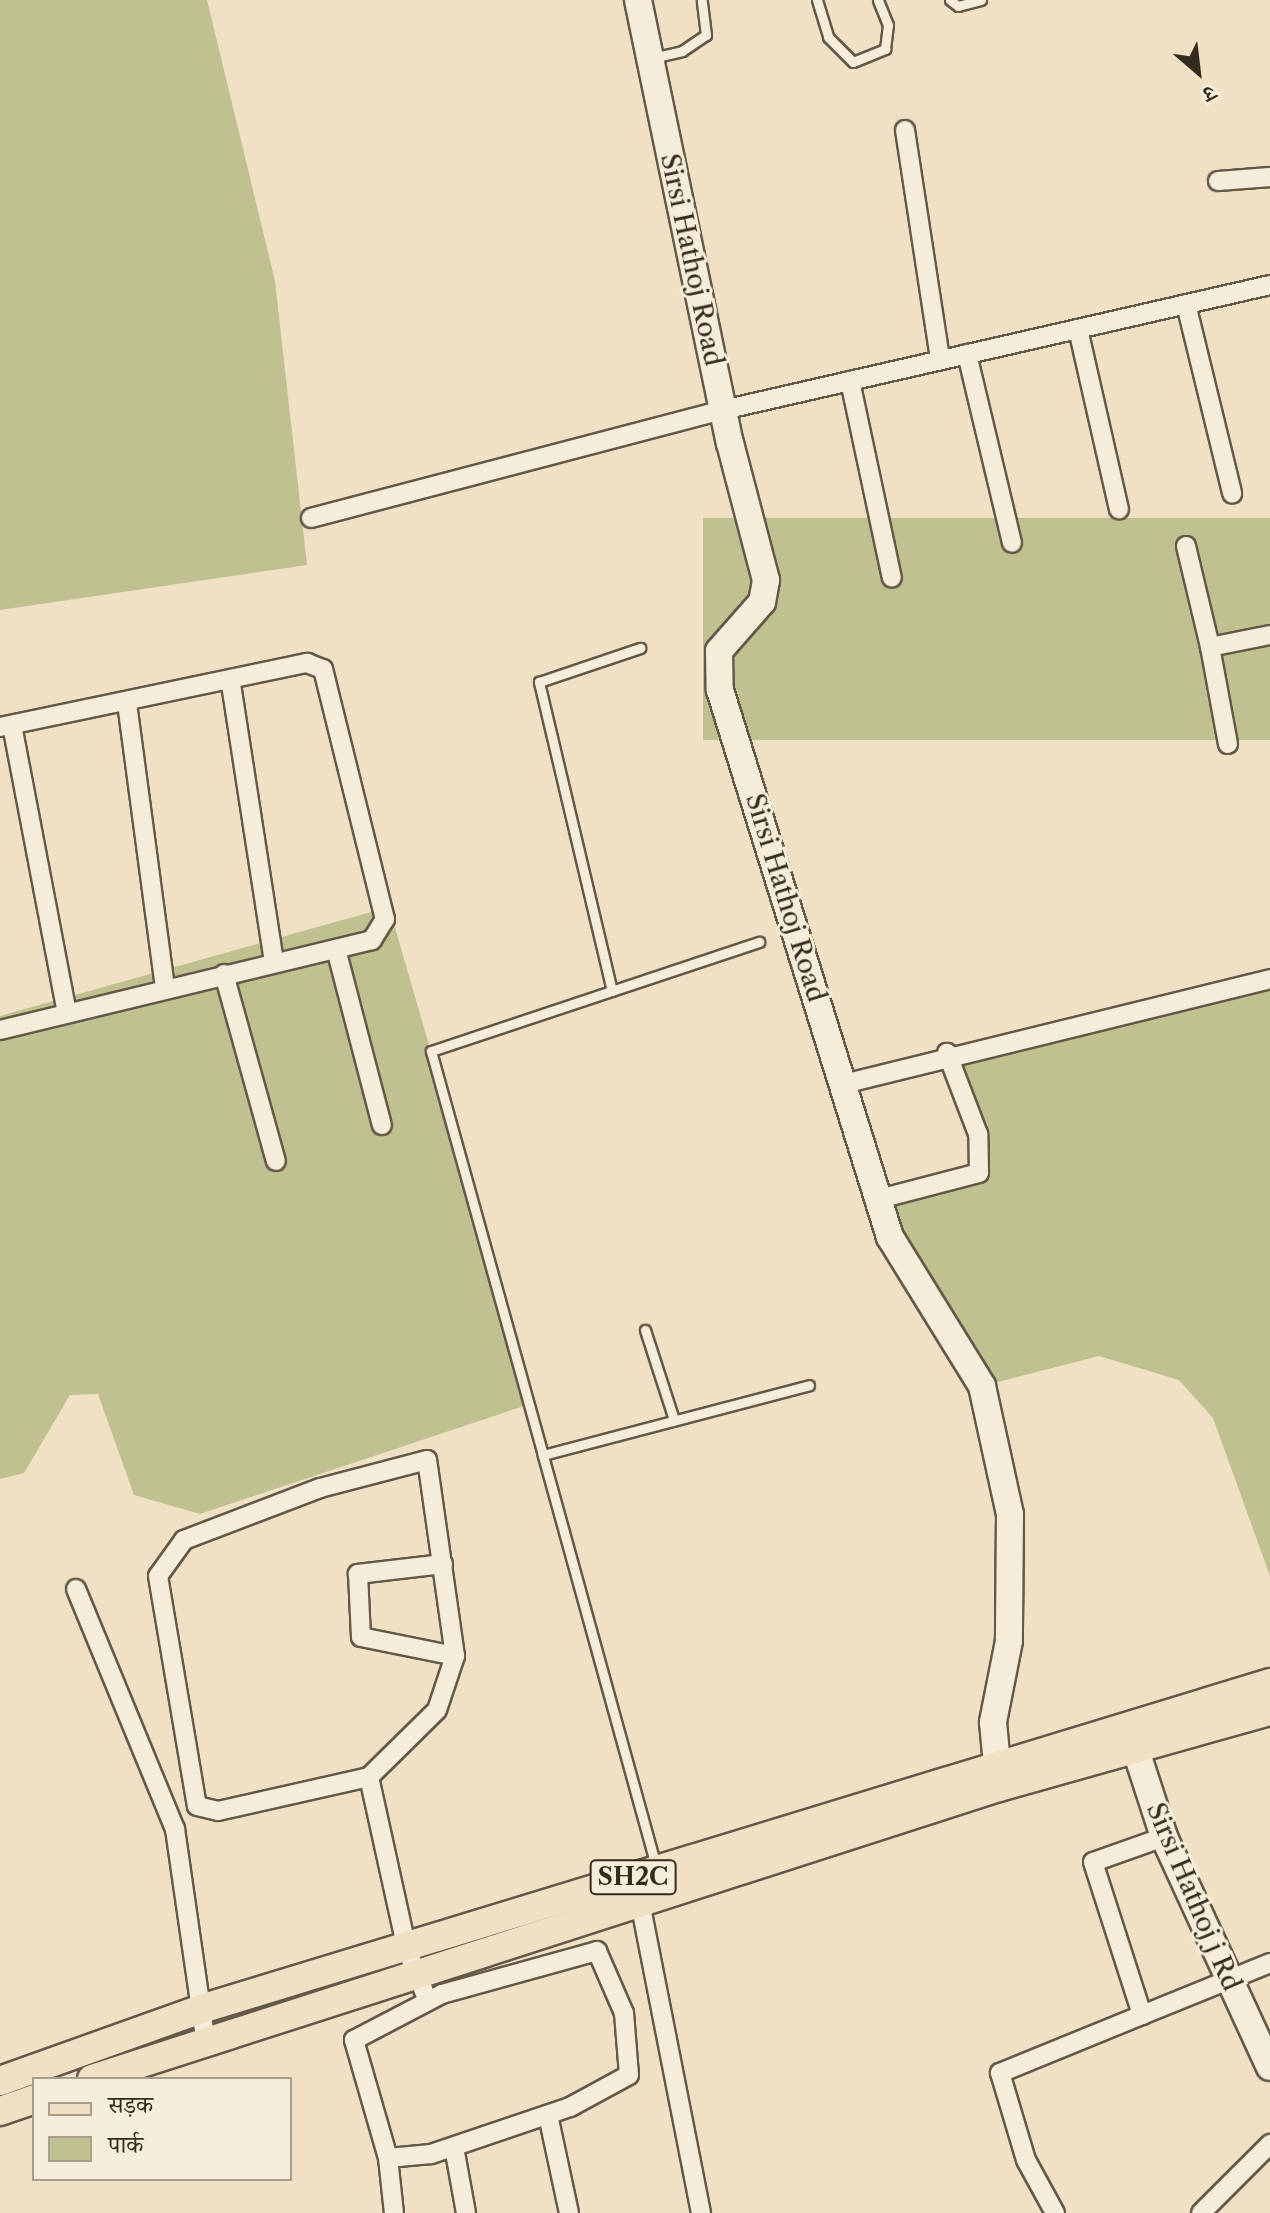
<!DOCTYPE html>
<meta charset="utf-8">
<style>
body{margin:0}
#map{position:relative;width:1270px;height:2213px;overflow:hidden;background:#f0e1c5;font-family:"Libre Caslon Text","Noto Serif Devanagari",serif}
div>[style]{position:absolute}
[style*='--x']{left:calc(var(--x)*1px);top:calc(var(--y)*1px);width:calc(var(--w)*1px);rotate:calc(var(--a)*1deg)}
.green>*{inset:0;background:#c0c190;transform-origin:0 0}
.roads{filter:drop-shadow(2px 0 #645848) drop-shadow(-2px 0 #645848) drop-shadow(0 2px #645848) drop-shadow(0 -2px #645848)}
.lane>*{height:9px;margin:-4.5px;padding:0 4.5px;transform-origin:4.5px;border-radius:4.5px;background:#f5ecd9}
.street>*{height:18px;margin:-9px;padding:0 9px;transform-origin:9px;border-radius:9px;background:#f5ecd9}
.secondary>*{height:26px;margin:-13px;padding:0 13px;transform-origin:13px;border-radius:13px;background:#f5ecd9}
.primary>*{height:28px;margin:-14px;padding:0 14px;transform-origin:14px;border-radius:14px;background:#f0e1c5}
span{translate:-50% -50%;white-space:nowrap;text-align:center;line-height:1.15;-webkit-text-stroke:6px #f5ecd9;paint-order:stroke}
.shield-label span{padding:2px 6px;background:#f5ecd9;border:2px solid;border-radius:6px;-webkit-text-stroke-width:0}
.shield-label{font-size:24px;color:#352a1e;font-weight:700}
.street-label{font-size:26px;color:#352a1e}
.legend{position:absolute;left:32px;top:2077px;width:260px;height:104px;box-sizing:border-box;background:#f5ecd9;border:2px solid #a89e8e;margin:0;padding:10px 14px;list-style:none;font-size:24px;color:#352a1e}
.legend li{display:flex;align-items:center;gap:16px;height:40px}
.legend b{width:40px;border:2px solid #a89e8e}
.north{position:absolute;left:1158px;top:32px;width:80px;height:80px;-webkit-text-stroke:6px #f5ecd9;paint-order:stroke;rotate:152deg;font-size:22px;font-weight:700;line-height:32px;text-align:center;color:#352a1e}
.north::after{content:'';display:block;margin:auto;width:28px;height:36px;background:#352a1e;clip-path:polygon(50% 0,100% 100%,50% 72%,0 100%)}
</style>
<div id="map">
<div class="green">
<div style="clip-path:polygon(0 0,207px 0,275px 281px,307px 565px,0 610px)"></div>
<div style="left:1270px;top:518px;width:222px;height:567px;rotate:90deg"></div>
<div style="clip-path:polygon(389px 907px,533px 1403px,200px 1514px,134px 1495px,98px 1394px,70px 1395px,24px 1473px,0 1479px,0 1016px)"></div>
<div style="clip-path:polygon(1270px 979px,1270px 1576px,1213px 1418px,1179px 1380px,1099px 1356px,982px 1386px,883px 1198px,979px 1173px,978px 1134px,947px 1053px)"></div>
</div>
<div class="roads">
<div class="lane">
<div style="--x:817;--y:0;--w:39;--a:73"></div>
<div style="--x:828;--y:37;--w:35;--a:45"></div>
<div style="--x:853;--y:62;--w:35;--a:-22"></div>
<div style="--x:885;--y:49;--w:24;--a:-83"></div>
<div style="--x:888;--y:25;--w:27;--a:-112"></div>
<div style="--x:950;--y:0;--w:10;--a:37"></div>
<div style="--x:958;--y:6;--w:24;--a:-15"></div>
<div style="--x:652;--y:58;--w:31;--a:-13"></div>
<div style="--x:682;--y:51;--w:29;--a:-34"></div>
<div style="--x:706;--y:35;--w:35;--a:-97"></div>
<div style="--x:612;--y:991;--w:318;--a:-103.3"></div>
<div style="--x:539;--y:682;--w:107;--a:-18.6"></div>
<div style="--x:645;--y:1330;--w:95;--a:72.1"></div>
<div style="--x:543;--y:1455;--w:419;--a:-105.5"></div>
<div style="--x:431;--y:1051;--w:346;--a:-18.4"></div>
<div style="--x:656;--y:1866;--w:426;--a:-105.4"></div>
<div style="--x:543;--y:1455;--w:275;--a:-14.7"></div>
</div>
<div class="street">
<div style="--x:905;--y:130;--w:233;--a:81.3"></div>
<div style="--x:1218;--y:181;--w:52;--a:-4.4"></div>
<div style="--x:1186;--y:304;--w:195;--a:76.3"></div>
<div style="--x:1078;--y:329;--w:185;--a:77.2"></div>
<div style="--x:967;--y:354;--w:194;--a:76.6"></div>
<div style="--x:850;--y:381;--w:201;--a:78"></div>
<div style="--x:311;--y:518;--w:426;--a:-14.7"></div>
<div style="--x:723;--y:410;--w:561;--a:-12.87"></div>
<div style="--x:1186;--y:546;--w:104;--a:76.6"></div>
<div style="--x:231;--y:684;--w:282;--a:81.2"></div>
<div style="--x:127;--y:703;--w:288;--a:82.4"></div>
<div style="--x:12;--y:725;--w:292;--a:79.2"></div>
<div style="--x:0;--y:727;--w:314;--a:-11.8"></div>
<div style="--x:307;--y:663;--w:17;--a:21"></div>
<div style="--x:323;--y:669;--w:258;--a:76.1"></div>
<div style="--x:385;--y:919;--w:25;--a:122"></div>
<div style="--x:372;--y:940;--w:383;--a:166.4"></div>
<div style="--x:1228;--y:744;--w:99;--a:-100.5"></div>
<div style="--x:1210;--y:647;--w:61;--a:-11.3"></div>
<div style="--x:336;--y:949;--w:182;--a:75.4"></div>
<div style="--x:224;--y:974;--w:194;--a:74.5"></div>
<div style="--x:843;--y:1084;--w:440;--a:-13.8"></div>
<div style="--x:883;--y:1198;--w:99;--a:-14.6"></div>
<div style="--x:979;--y:1173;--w:39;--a:-91"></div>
<div style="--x:978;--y:1134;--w:87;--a:-110.9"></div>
<div style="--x:443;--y:1564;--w:86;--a:173.3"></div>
<div style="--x:358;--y:1574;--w:63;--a:87.3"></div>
<div style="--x:361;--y:1637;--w:96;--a:11.4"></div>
<div style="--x:76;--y:1589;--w:260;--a:67.6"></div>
<div style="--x:175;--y:1829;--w:216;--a:81.8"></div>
<div style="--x:369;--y:1777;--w:95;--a:-44.6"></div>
<div style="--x:437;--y:1710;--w:57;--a:-71.6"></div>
<div style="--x:455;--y:1656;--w:198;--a:-98.1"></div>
<div style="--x:427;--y:1460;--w:111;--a:165.3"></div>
<div style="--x:320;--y:1488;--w:146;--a:159.1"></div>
<div style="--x:184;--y:1540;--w:44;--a:125.8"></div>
<div style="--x:158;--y:1576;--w:233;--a:80.4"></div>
<div style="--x:197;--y:1806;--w:22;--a:13"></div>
<div style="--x:218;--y:1811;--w:155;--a:-12.7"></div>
<div style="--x:369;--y:1777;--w:177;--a:77.6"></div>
<div style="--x:407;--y:1950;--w:55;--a:67.6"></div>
<div style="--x:1164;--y:1837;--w:75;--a:160.6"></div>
<div style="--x:1093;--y:1862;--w:161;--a:72.2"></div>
<div style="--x:1142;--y:2015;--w:138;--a:-22.1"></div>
<div style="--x:640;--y:1902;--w:317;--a:78.9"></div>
<div style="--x:597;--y:1951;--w:68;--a:66.5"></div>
<div style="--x:624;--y:2013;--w:62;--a:85.4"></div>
<div style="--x:629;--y:2075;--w:67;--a:151.5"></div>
<div style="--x:570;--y:2107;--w:147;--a:161.3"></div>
<div style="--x:431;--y:2154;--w:43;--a:174.7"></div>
<div style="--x:388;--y:2158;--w:123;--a:-106.1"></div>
<div style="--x:354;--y:2040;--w:99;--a:-27.6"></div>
<div style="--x:442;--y:1994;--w:161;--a:-15.5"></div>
<div style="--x:548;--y:2115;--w:100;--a:77.9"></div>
<div style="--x:454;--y:2147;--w:67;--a:79.7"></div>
<div style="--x:388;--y:2158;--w:55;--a:83.8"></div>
<div style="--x:1055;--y:2213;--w:60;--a:-118.7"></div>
<div style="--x:1026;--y:2160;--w:91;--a:-106.6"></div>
<div style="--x:1000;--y:2073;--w:153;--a:-22.2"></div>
<div style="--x:1201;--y:2213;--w:98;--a:-45"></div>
</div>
<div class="secondary">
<div style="--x:638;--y:0;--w:452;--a:78.3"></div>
<div style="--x:730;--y:443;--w:142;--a:75.3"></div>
<div style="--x:766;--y:580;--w:22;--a:100"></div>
<div style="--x:762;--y:602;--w:65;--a:131.3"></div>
<div style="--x:719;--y:651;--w:39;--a:89"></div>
<div style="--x:720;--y:690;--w:573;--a:72.74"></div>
<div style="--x:890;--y:1237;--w:175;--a:58.3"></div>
<div style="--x:982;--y:1386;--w:131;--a:77.7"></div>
<div style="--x:1010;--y:1514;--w:127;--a:90.5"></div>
<div style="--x:1009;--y:1641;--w:83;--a:101.2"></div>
<div style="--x:993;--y:1722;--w:65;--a:84.7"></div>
<div style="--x:1129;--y:1729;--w:114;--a:72"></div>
<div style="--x:1164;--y:1837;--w:253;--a:65.3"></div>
</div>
<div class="primary">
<div style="--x:92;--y:2079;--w:953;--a:-17.85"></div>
<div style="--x:999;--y:1787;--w:281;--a:-15.7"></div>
<div style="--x:0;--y:2081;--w:214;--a:-19.7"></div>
<div style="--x:201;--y:2009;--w:1118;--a:-16.96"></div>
<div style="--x:0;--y:2111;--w:36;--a:-19"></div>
</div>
</div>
<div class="shield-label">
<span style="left:633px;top:1877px">SH2C</span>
</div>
<div class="street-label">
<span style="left:691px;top:260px;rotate:78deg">Sirsi Hathoj Road</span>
<span style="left:785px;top:898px;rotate:73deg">Sirsi Hathoj Road</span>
<span style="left:1193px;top:1897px;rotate:67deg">Sirsi Hathoj j Rd</span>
</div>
<ul class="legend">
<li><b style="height:10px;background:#f0e1c5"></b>सड़क</li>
<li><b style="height:22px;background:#c0c190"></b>पार्क</li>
</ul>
<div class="north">उ</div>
</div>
